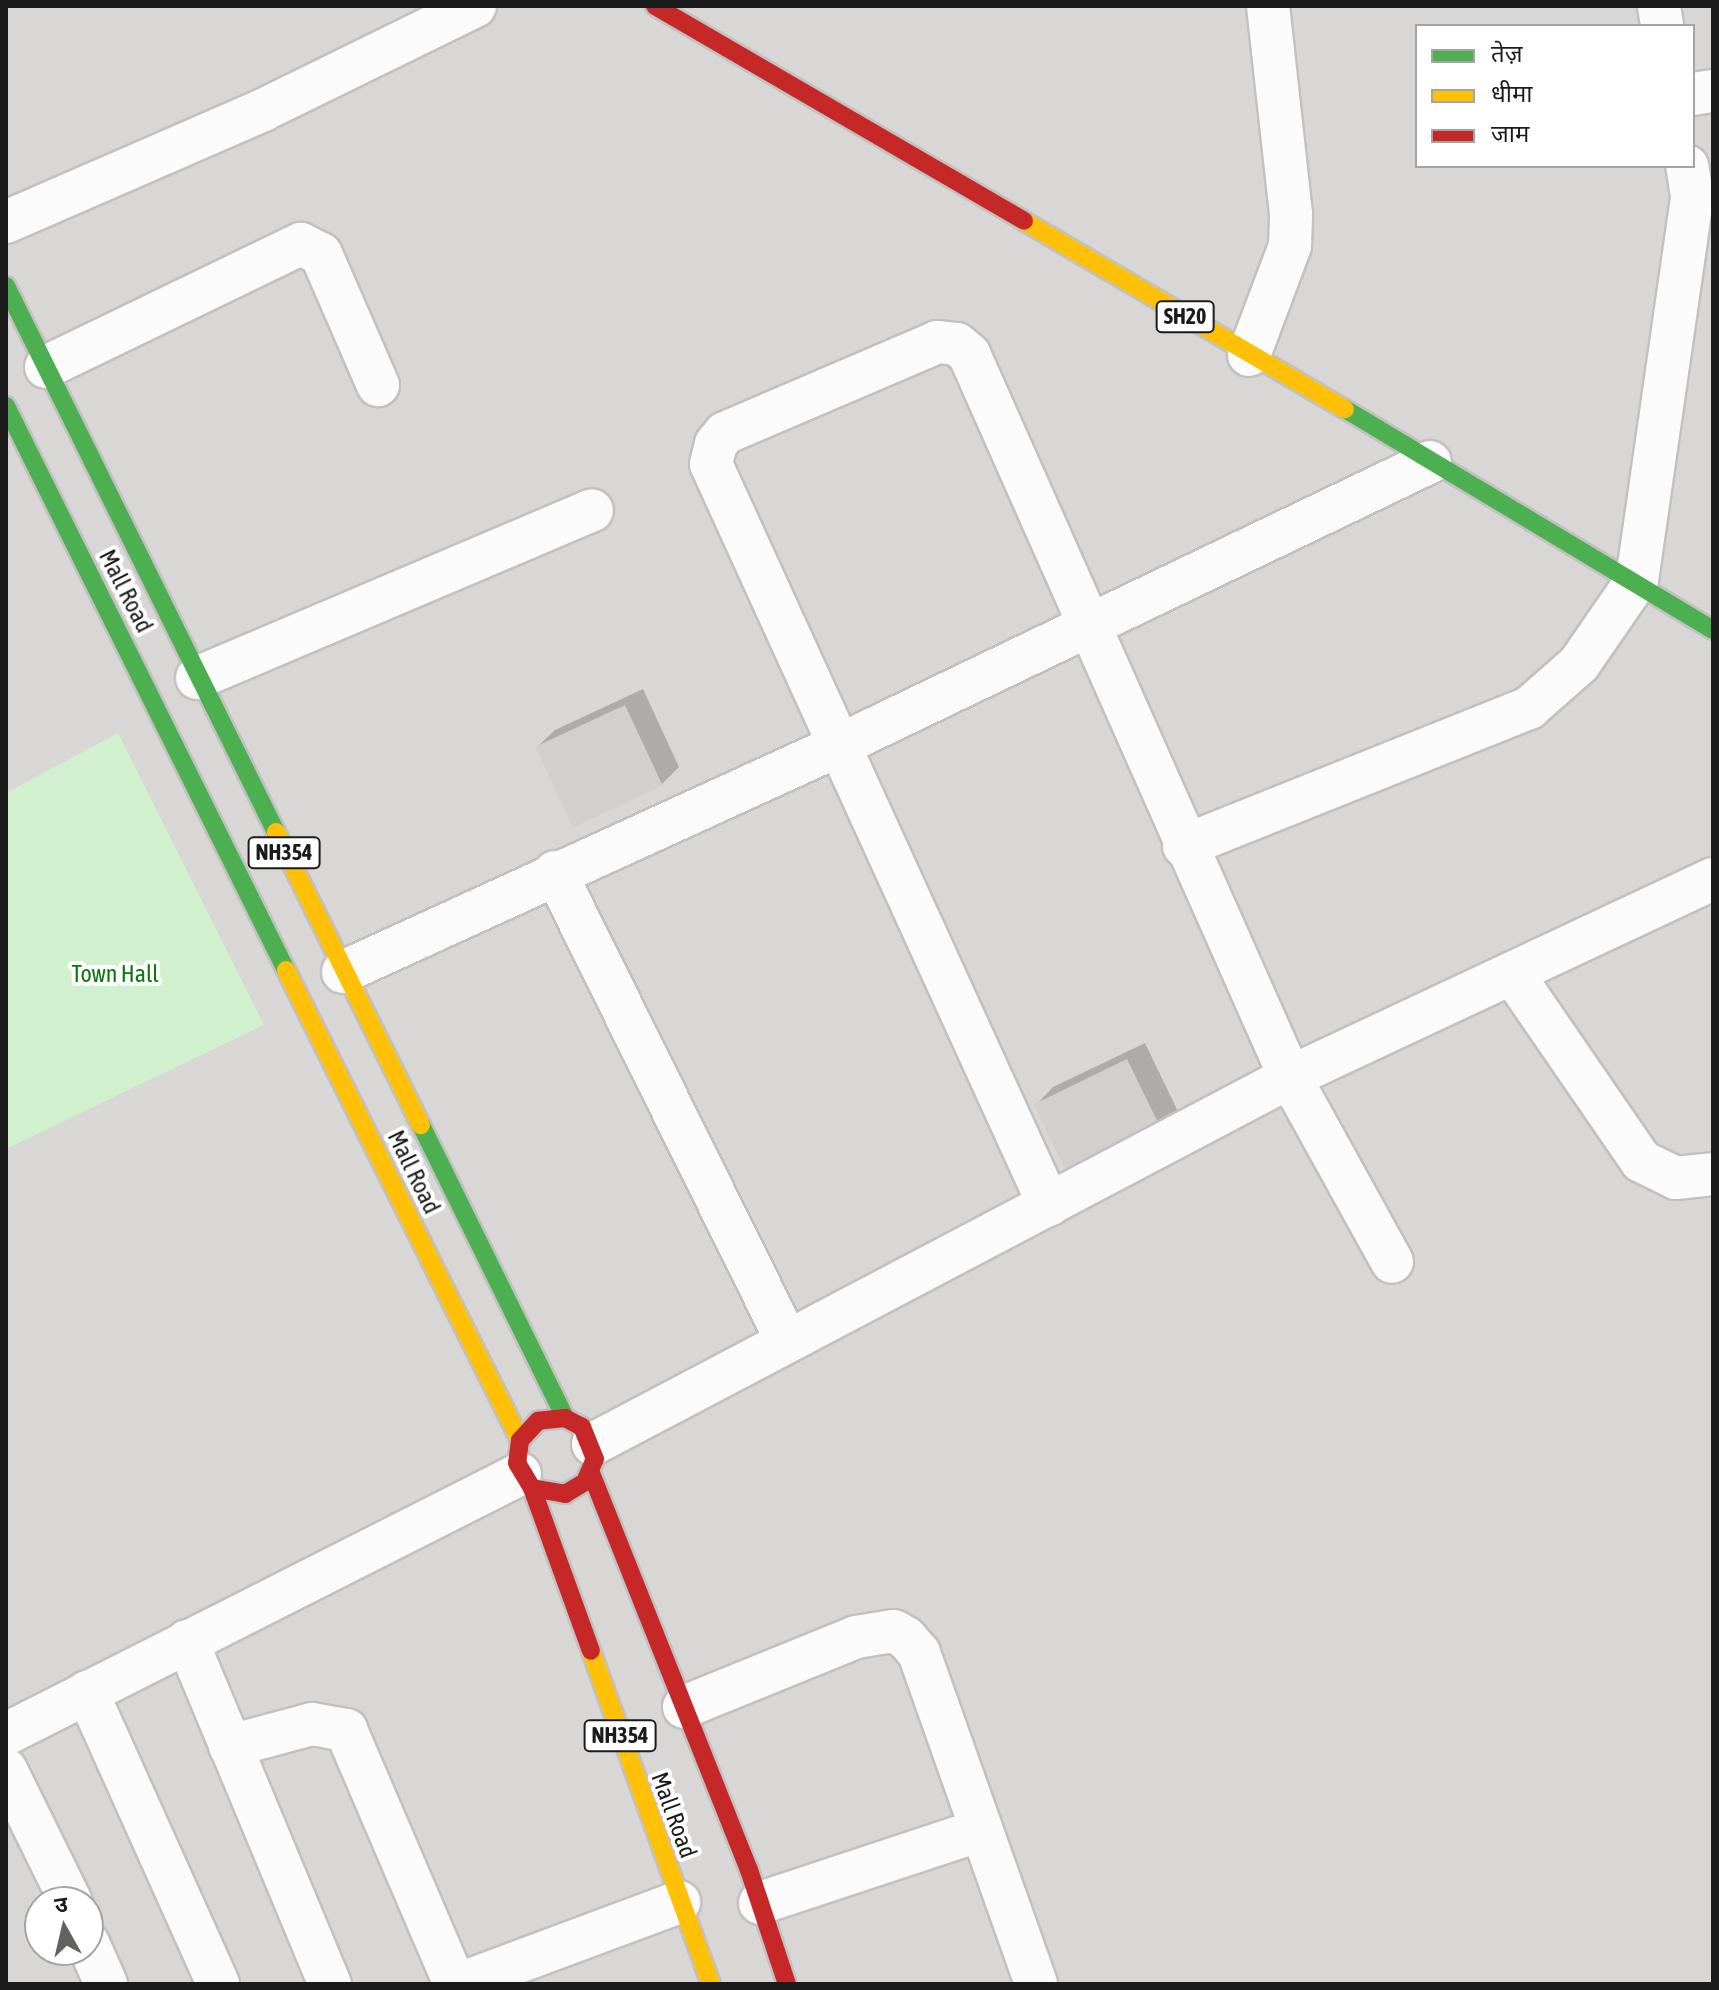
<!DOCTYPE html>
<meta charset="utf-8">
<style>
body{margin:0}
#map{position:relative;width:1719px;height:1990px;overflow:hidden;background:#eae7e3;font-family:"Asap Condensed","Noto Sans Devanagari",sans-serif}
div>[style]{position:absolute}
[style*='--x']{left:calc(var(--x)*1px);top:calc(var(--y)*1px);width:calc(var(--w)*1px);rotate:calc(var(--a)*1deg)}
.residential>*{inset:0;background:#d9d7d5}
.park>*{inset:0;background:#d1f0cd}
.shadow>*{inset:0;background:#0003}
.building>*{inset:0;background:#d2cfcc;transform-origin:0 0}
.roads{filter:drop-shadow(2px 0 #c2c1bf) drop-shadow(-2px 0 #c2c1bf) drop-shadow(0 2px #c2c1bf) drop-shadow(0 -2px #c2c1bf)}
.street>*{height:42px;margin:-21px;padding:0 21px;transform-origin:21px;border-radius:21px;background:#fcfbfb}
.fast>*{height:18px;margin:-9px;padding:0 9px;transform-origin:9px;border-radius:9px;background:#4caf50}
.slow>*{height:18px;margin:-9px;padding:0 9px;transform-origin:9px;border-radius:9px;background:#ffc107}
.jam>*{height:18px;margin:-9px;padding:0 9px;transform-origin:9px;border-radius:9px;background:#c62828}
span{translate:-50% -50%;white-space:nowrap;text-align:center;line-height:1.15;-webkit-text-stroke:8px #fff;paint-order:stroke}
.shield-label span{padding:2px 6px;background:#fff;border:2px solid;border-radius:6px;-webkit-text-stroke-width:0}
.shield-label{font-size:22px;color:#1b1b1b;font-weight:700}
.street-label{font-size:24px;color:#1b1b1b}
.park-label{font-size:24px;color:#0d760c}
.frame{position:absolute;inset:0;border:8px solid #1b1b1b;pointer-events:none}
.legend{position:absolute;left:1415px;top:24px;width:280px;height:144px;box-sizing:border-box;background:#fff;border:2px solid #a4a4a4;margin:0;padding:10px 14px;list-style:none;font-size:24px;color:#1b1b1b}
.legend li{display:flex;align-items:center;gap:16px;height:40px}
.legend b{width:40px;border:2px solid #a4a4a4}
.north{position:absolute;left:24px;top:1886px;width:80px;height:80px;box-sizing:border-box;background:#fff;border:2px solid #a4a4a4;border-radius:50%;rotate:352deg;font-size:22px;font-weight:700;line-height:32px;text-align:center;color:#1b1b1b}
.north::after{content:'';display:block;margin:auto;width:28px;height:36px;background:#636261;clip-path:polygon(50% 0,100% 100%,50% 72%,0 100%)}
</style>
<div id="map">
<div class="residential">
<div style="clip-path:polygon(evenodd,6px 6px,1713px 6px,1713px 1984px,6px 1984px,6px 6px,1417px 26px,1693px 26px,1693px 166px,1417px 166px,1417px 26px,6px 6px,40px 1902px,88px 1902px,88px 1950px,40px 1950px,40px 1902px)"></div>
</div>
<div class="park">
<div style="clip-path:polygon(118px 733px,264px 1025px,6px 1149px,6px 793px)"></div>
</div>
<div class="shadow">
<div style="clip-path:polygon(643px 689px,679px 767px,662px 784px,537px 747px,555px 730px)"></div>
<div style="clip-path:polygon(1145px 1043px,1183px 1122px,1166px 1139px,1036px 1105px,1053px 1087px)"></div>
</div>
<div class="building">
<div style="left:625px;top:705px;width:89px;height:99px;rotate:65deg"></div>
<div style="left:1127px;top:1059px;width:91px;height:104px;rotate:64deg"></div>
</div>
<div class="roads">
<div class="street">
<div style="--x:1659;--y:6;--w:20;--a:81"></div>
<div style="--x:1693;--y:94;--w:20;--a:-9"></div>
<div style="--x:6;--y:222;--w:280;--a:-23.5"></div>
<div style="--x:263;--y:110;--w:236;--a:-26.1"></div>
<div style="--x:1249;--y:355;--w:116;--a:-69.4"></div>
<div style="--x:1290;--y:246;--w:32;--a:-88"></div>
<div style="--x:1291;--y:214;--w:209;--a:-96.3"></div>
<div style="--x:46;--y:367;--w:283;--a:-25.8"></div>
<div style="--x:301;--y:244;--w:22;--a:27"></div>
<div style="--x:321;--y:254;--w:143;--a:66.5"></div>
<div style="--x:197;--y:678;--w:429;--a:-23"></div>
<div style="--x:1184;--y:846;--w:372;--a:-21.8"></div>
<div style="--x:1529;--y:708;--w:67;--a:-41.3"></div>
<div style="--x:1579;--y:664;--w:102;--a:-55.4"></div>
<div style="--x:1637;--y:580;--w:388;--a:-81.8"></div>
<div style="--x:1692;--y:196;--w:30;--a:-99"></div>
<div style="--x:555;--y:872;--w:523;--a:63.68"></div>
<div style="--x:343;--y:972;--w:549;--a:-24.56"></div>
<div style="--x:842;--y:744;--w:652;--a:-25.62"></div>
<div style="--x:1512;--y:973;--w:228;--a:55.5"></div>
<div style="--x:1641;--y:1161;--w:39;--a:26"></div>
<div style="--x:1676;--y:1178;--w:37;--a:-6"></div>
<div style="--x:1049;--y:1205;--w:814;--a:-114.52"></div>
<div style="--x:711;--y:464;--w:21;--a:-76"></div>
<div style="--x:716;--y:444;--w:14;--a:-51"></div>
<div style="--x:725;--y:433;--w:231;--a:-23.2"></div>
<div style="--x:937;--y:342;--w:20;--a:6"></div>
<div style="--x:957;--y:344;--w:16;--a:40"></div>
<div style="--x:969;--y:354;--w:791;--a:66.06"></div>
<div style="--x:1290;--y:1077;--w:211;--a:61.1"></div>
<div style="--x:593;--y:1444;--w:788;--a:-27.77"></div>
<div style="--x:1290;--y:1077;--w:467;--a:-25.1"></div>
<div style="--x:187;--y:1641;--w:372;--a:67.4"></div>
<div style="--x:87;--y:1692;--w:320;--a:65.8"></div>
<div style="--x:684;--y:1707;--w:186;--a:-22.1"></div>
<div style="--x:856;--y:1637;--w:38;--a:-9"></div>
<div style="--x:894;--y:1631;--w:14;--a:30"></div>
<div style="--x:906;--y:1638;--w:20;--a:49"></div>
<div style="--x:919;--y:1653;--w:351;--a:70.5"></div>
<div style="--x:6;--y:1734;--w:576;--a:-26.83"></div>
<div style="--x:230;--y:1746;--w:85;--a:-15"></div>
<div style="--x:312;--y:1724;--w:35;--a:10"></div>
<div style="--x:346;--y:1730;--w:276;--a:66.8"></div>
<div style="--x:6;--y:1770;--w:147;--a:63.8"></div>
<div style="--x:760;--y:1903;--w:233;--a:-18.3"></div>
<div style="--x:88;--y:1943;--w:45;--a:66.3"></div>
<div style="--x:459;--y:1984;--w:235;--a:-20.4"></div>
</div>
<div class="fast">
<div style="--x:6;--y:286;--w:609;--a:63.69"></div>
<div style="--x:6;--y:406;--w:630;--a:63.6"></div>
<div style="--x:1345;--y:409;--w:429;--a:31"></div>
<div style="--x:421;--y:1125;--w:326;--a:63.8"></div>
</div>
<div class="slow">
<div style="--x:1024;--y:221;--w:372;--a:30.4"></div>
<div style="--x:276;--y:832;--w:327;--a:63.7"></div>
<div style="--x:286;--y:970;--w:525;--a:63.53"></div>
<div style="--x:591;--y:1651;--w:354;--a:70.2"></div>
</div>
<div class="jam">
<div style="--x:655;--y:6;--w:427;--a:30.2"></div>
<div style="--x:591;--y:1473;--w:427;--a:68.3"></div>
<div style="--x:749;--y:1870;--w:120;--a:71.6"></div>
<div style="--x:532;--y:1488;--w:34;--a:10"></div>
<div style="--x:565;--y:1494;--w:23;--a:-31"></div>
<div style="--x:585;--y:1482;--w:25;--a:-67"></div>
<div style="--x:595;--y:1459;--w:35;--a:-112"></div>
<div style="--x:582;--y:1427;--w:19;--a:-152"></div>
<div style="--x:565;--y:1418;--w:27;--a:174"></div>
<div style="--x:538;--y:1421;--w:26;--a:133"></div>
<div style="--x:520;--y:1440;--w:23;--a:97"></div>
<div style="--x:517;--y:1463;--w:29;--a:59"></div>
<div style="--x:532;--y:1488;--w:173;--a:70.1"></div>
</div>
</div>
<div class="shield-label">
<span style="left:1185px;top:317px">SH20</span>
<span style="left:284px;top:853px">NH354</span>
<span style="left:620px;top:1736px">NH354</span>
</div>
<div class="street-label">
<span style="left:126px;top:591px;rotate:63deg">Mall Road</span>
<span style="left:414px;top:1172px;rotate:64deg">Mall Road</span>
<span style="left:674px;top:1815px;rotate:70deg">Mall Road</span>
</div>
<div class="park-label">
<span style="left:115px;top:974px">Town Hall</span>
</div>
<div class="frame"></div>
<ul class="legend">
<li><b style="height:10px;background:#4caf50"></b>तेज़</li>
<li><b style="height:10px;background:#ffc107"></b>धीमा</li>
<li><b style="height:10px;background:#c62828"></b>जाम</li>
</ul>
<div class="north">उ</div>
</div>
